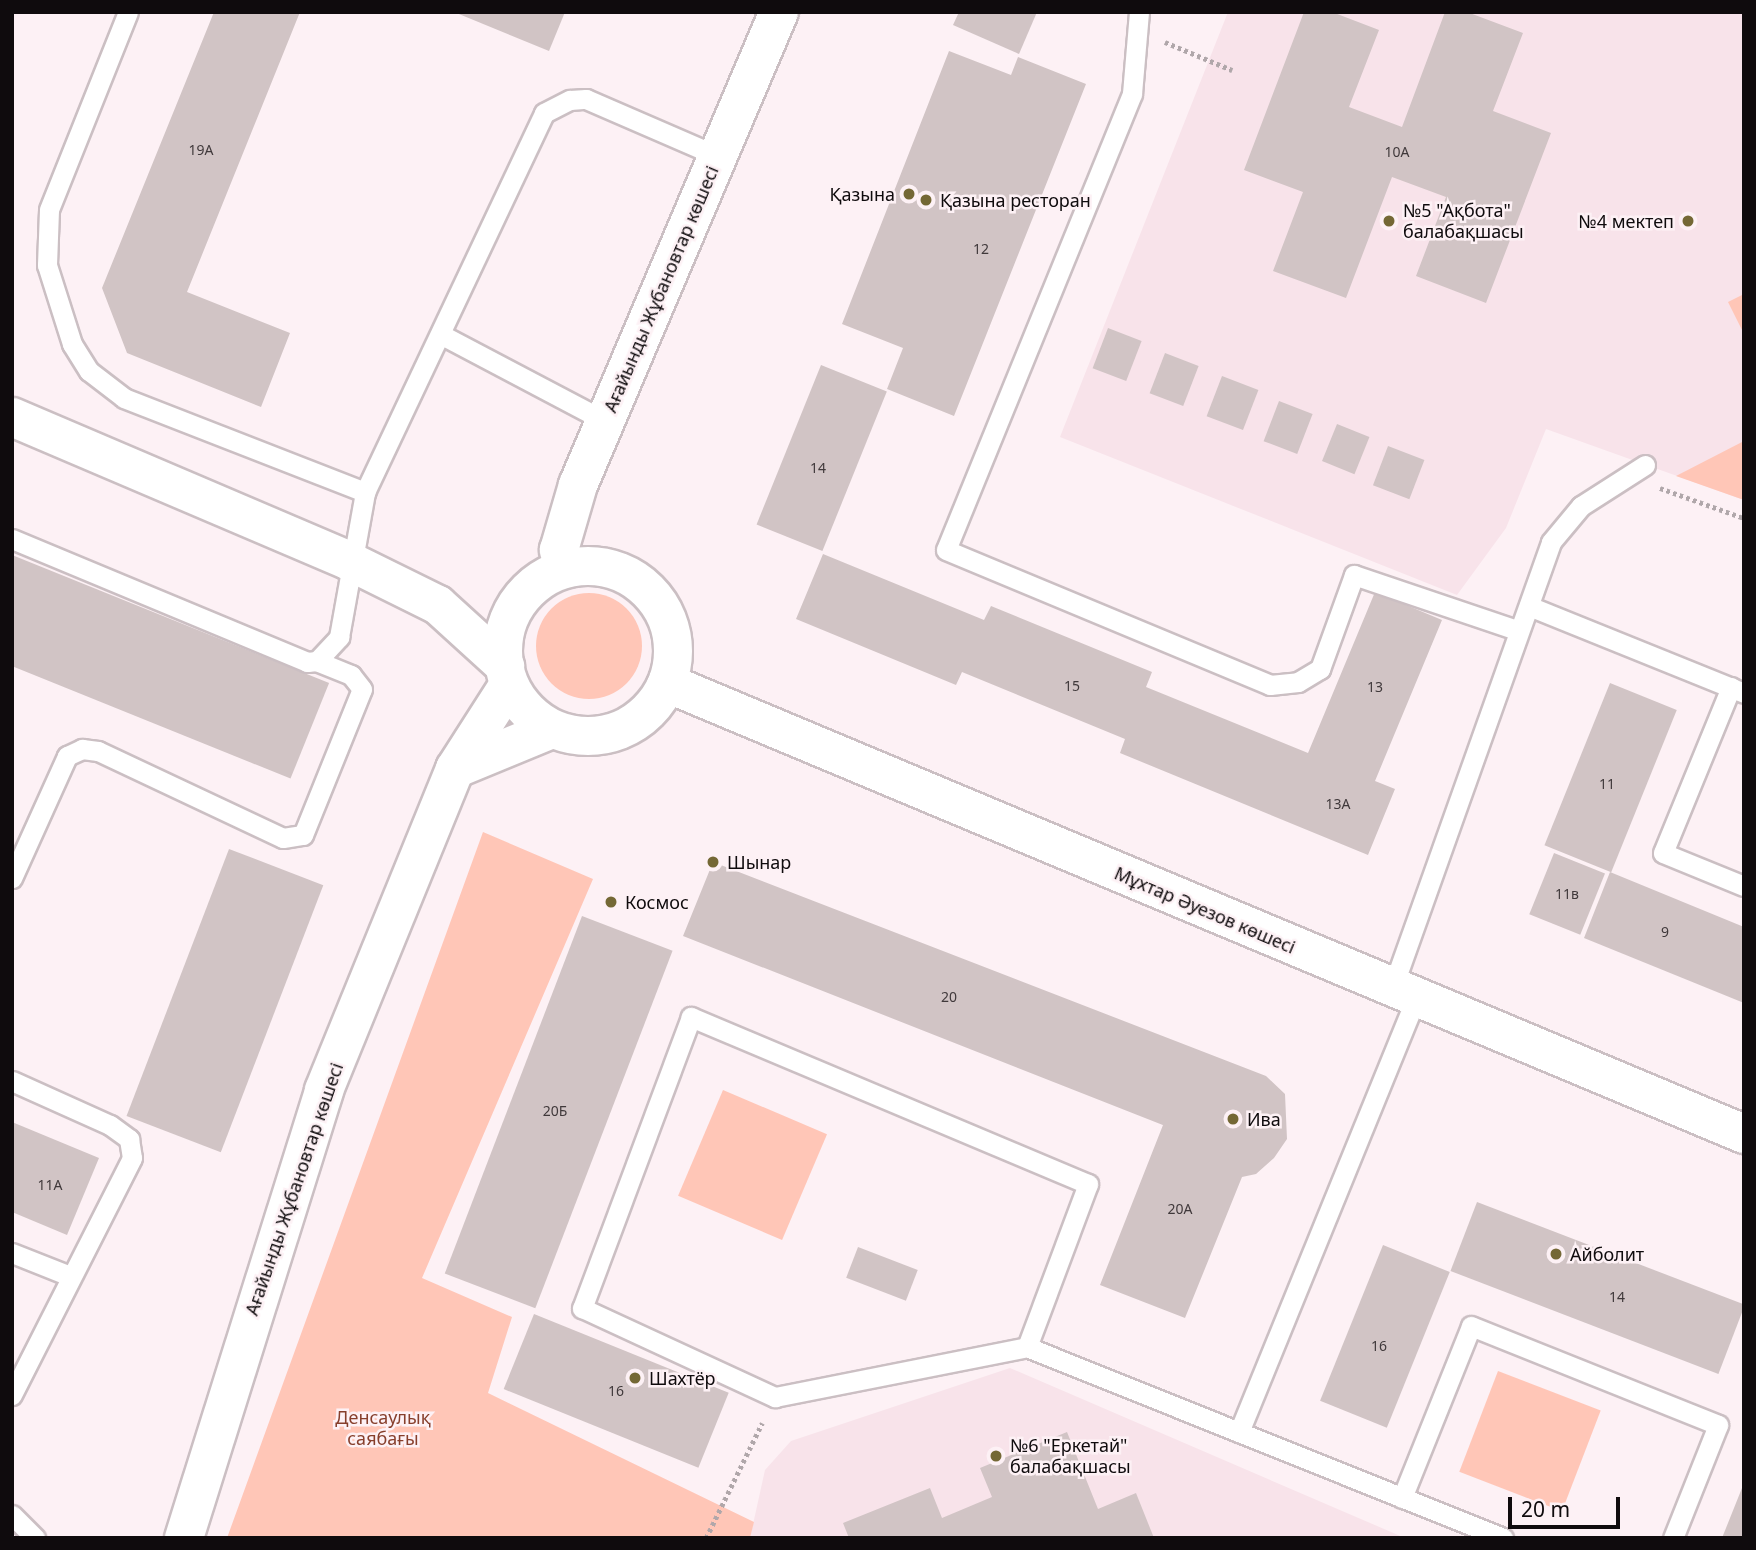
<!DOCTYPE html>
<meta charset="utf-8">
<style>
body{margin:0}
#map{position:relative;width:1756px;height:1550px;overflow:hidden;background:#fdf1f5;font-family:"Noto Sans",sans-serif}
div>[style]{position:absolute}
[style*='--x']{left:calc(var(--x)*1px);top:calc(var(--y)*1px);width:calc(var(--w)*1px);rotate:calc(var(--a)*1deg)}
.built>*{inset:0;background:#f8e3ea}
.green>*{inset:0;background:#ffc6b7;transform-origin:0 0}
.round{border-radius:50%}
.building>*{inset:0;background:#d1c4c5;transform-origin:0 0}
.path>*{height:4.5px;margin-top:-2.25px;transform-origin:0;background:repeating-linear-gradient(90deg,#b0a7aa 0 3.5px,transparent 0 7px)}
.roads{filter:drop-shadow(2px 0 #cbbfc3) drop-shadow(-2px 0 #cbbfc3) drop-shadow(0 2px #cbbfc3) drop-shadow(0 -2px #cbbfc3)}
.lane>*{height:19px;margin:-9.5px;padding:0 9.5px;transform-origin:9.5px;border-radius:9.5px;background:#fff}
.street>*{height:38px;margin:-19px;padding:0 19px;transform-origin:19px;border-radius:19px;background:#fff}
.secondary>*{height:38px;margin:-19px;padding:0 19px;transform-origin:19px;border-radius:19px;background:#fff}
.secondary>.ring{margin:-19px;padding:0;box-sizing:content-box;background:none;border:38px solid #fff;border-radius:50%}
.dots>*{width:19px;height:19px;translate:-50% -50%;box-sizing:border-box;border:4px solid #fdf1f5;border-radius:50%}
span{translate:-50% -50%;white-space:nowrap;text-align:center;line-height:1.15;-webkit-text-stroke:5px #fdf1f5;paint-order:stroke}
.number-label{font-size:14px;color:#40393b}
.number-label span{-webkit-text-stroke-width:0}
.poi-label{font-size:18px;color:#0f0b0d}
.right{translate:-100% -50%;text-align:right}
.left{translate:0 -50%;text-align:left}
.street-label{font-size:18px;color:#0f0b0d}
.park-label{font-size:18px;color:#873f2c}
.frame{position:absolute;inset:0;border:14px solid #0f0b0d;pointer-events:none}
.scale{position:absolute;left:1508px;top:1497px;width:112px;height:32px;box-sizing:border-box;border:4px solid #0f0b0d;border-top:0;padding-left:9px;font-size:21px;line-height:24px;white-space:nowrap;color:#0f0b0d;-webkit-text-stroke:5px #fdf1f5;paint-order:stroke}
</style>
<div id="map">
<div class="built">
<div style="clip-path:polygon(1228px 12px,1744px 12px,1744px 500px,1546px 429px,1506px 528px,1457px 595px,1060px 437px)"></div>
<div style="clip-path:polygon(1010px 1368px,1405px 1538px,750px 1538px,765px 1470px,791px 1441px)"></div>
</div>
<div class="green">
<div style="clip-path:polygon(1744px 294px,1744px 334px,1728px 302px)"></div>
<div style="clip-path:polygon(1744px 441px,1744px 500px,1676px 476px)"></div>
<div class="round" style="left:536px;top:593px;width:106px;height:106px"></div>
<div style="clip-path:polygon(483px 832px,593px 879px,422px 1278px,512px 1317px,488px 1393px,754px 1522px,750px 1538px,227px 1538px)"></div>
<div style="left:723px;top:1090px;width:113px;height:115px;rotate:23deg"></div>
<div style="left:1498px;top:1371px;width:110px;height:108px;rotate:21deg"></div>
</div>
<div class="building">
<div style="clip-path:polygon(214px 12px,300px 12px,187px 292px,290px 333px,261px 407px,127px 353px,102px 288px)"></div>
<div style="clip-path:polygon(454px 12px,565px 12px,549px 51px)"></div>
<div style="clip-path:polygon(959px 12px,1037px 12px,1019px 54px,953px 25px)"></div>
<div style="clip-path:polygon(1304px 12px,1332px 12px,1379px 30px,1349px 107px,1402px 127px,1445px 12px,1467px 12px,1523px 33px,1493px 111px,1551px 133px,1486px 303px,1416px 276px,1446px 197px,1392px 177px,1346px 298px,1273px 271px,1303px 192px,1244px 170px)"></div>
<div style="clip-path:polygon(949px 51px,1011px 75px,1018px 57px,1086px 84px,954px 416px,887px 389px,903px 348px,842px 324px)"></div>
<div style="left:1108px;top:328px;width:36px;height:43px;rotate:21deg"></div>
<div style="left:1165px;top:353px;width:36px;height:43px;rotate:21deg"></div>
<div style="left:821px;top:365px;width:71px;height:172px;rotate:22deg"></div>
<div style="left:1222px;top:376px;width:39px;height:43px;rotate:21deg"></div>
<div style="left:1279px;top:401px;width:36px;height:43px;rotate:21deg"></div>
<div style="left:1337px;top:424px;width:35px;height:40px;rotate:22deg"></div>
<div style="left:1388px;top:446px;width:39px;height:42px;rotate:21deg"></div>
<div style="clip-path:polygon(823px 554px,984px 620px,991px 606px,1152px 672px,1146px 687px,1308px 753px,1375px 592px,1442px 620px,1375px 781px,1395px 789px,1368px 855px,1120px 753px,1125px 739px,962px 672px,956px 685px,796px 619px)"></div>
<div style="left:12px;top:555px;width:342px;height:103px;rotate:22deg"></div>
<div style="left:1610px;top:683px;width:72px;height:175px;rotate:22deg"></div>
<div style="left:229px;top:849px;width:101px;height:286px;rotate:21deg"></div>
<div style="left:1554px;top:853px;width:55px;height:66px;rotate:22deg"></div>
<div style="clip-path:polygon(713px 862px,1266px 1076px,1285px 1094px,1287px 1139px,1274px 1158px,1256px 1174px,1242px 1177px,1185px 1318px,1100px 1285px,1163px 1125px,1234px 1153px,683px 936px)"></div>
<div style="clip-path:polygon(1610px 872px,1744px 927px,1744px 1003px,1584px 938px)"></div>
<div style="left:582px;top:916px;width:97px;height:383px;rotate:21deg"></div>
<div style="clip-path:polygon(12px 1122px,99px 1158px,67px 1235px,12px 1212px)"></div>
<div style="left:1477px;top:1202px;width:287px;height:74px;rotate:21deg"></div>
<div style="left:1383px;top:1245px;width:72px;height:168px;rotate:22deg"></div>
<div style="left:858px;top:1247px;width:64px;height:33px;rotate:21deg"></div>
<div style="left:534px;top:1314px;width:210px;height:81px;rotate:22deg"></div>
<div style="clip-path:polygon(1067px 1432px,1098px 1509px,1136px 1493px,1154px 1538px,849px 1538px,843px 1523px,930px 1488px,942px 1518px,992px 1497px,980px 1468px)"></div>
<div style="clip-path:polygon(1744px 1483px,1744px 1538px,1722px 1538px)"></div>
</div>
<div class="path">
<div style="--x:1165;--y:42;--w:73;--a:22.7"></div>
<div style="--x:1660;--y:488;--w:89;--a:19.7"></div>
<div style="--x:662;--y:1538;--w:3;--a:0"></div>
<div style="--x:706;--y:1538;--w:128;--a:-64"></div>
</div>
<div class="roads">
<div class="lane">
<div style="--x:128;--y:12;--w:213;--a:111.8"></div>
<div style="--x:49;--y:210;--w:55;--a:92.1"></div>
<div style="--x:47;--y:265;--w:83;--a:72.4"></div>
<div style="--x:72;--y:344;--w:32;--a:58"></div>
<div style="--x:89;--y:371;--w:44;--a:37.6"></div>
<div style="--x:124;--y:398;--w:259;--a:21.3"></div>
<div style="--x:1139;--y:12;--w:82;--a:94.9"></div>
<div style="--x:1132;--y:94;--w:492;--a:112.2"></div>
<div style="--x:946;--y:550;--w:351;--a:22.6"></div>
<div style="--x:1270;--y:685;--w:28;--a:-6"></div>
<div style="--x:1298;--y:682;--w:26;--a:-31"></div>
<div style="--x:1320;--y:669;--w:100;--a:-70.1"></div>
<div style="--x:1354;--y:575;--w:174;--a:18.7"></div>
<div style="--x:442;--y:335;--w:184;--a:27.8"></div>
<div style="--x:12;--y:539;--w:320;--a:22.6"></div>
<div style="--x:307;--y:662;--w:10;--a:-6"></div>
<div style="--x:317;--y:661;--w:33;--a:-47"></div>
<div style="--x:339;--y:637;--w:147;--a:-79.8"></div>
<div style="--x:365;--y:492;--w:419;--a:-64.7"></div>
<div style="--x:544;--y:113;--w:29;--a:-27"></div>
<div style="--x:570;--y:100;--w:16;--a:-4"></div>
<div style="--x:586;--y:99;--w:144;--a:23.4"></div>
<div style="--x:1529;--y:606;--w:232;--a:22"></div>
<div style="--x:1731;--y:687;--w:179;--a:112.3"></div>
<div style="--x:1663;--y:853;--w:87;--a:22.2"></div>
<div style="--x:12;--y:878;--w:134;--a:-65.7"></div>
<div style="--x:67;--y:756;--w:17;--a:-25"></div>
<div style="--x:82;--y:749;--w:16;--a:7"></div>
<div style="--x:98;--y:751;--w:204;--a:25.2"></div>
<div style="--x:283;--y:838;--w:20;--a:-9"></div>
<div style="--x:303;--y:835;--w:157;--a:-68"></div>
<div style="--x:362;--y:689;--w:18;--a:-128"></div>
<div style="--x:351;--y:675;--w:37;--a:-158"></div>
<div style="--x:1392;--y:989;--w:474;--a:-70.4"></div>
<div style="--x:1551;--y:542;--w:47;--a:-50.2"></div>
<div style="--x:1581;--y:506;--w:76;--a:-32.6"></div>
<div style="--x:12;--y:1081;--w:107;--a:24.2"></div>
<div style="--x:110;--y:1125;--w:24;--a:36"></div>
<div style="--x:129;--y:1139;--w:19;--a:81"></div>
<div style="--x:132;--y:1158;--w:266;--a:116.9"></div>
<div style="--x:12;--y:1253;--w:62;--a:21.6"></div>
<div style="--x:1027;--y:1347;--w:174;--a:-69.5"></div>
<div style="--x:1088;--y:1184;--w:431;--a:-157.2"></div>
<div style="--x:691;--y:1017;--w:311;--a:110.5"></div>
<div style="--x:582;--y:1308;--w:213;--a:24.8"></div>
<div style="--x:775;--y:1397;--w:257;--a:-11.2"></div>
<div style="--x:1027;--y:1347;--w:513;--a:21.86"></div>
<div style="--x:1239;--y:1432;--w:468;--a:-67.8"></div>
<div style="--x:1402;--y:1498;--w:185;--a:-68.1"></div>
<div style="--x:1471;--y:1326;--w:266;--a:21.8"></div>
<div style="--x:1718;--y:1425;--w:122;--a:111.7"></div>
<div style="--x:12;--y:1515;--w:33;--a:45"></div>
</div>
<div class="street">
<div style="--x:184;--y:1538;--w:469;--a:-72.6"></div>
<div style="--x:324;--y:1090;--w:347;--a:-67.8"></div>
</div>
<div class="secondary">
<div style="--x:12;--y:417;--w:366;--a:23.1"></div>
<div style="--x:349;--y:561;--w:99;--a:26.3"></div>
<div style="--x:438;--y:605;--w:91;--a:42.3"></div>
<div class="ring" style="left:503px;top:566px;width:132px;height:132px"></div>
<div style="--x:564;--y:569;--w:20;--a:-105"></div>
<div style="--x:559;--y:550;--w:68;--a:-73.7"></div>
<div style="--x:578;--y:485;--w:514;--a:-66.98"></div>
<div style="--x:667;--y:683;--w:1168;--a:22.72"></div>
<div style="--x:508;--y:686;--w:98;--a:122.6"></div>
<div style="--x:455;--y:769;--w:105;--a:-22.4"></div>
</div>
</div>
<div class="dots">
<div style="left:909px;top:194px;background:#746835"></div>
<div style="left:926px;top:200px;background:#746835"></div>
<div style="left:1389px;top:221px;background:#746835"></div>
<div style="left:1688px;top:221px;background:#746835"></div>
<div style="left:713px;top:862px;background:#746835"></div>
<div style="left:611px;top:902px;background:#746835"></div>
<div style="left:1233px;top:1119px;background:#746835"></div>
<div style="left:1556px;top:1254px;background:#746835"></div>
<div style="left:635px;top:1378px;background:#746835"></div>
<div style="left:996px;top:1456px;background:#746835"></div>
</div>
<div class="number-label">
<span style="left:201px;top:150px">19А</span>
<span style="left:1397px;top:152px">10А</span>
<span style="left:981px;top:249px">12</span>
<span style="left:818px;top:468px">14</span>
<span style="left:1072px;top:686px">15</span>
<span style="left:1375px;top:687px">13</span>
<span style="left:1607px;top:784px">11</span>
<span style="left:1338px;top:804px">13А</span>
<span style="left:1567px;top:894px">11в</span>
<span style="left:1665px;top:932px">9</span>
<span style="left:949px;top:997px">20</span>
<span style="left:555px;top:1111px">20Б</span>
<span style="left:50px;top:1185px">11А</span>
<span style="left:1180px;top:1209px">20А</span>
<span style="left:1617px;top:1297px">14</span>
<span style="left:1379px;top:1346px">16</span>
<span style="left:616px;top:1391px">16</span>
</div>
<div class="poi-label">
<span class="right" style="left:895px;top:194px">Қазына</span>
<span class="left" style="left:940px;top:200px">Қазына ресторан</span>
<span class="left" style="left:1403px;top:221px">№5 "Ақбота"<br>балабақшасы</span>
<span class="right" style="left:1674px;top:221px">№4 мектеп</span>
<span class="left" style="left:727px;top:862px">Шынар</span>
<span class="left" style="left:625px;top:902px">Космос</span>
<span class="left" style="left:1247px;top:1119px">Ива</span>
<span class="left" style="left:1570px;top:1254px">Айболит</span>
<span class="left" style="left:649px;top:1378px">Шахтёр</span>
<span class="left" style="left:1010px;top:1456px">№6 "Еркетай"<br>балабақшасы</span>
</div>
<div class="street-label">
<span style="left:661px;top:289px;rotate:-67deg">Ағайынды Жұбановтар көшесі</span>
<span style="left:1205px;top:910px;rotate:23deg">Мұхтар Әуезов көшесі</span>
<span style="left:294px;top:1189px;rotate:-71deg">Ағайынды Жұбановтар көшесі</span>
</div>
<div class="park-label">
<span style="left:383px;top:1428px">Денсаулық<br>саябағы</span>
</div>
<div class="frame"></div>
<div class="scale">20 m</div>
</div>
